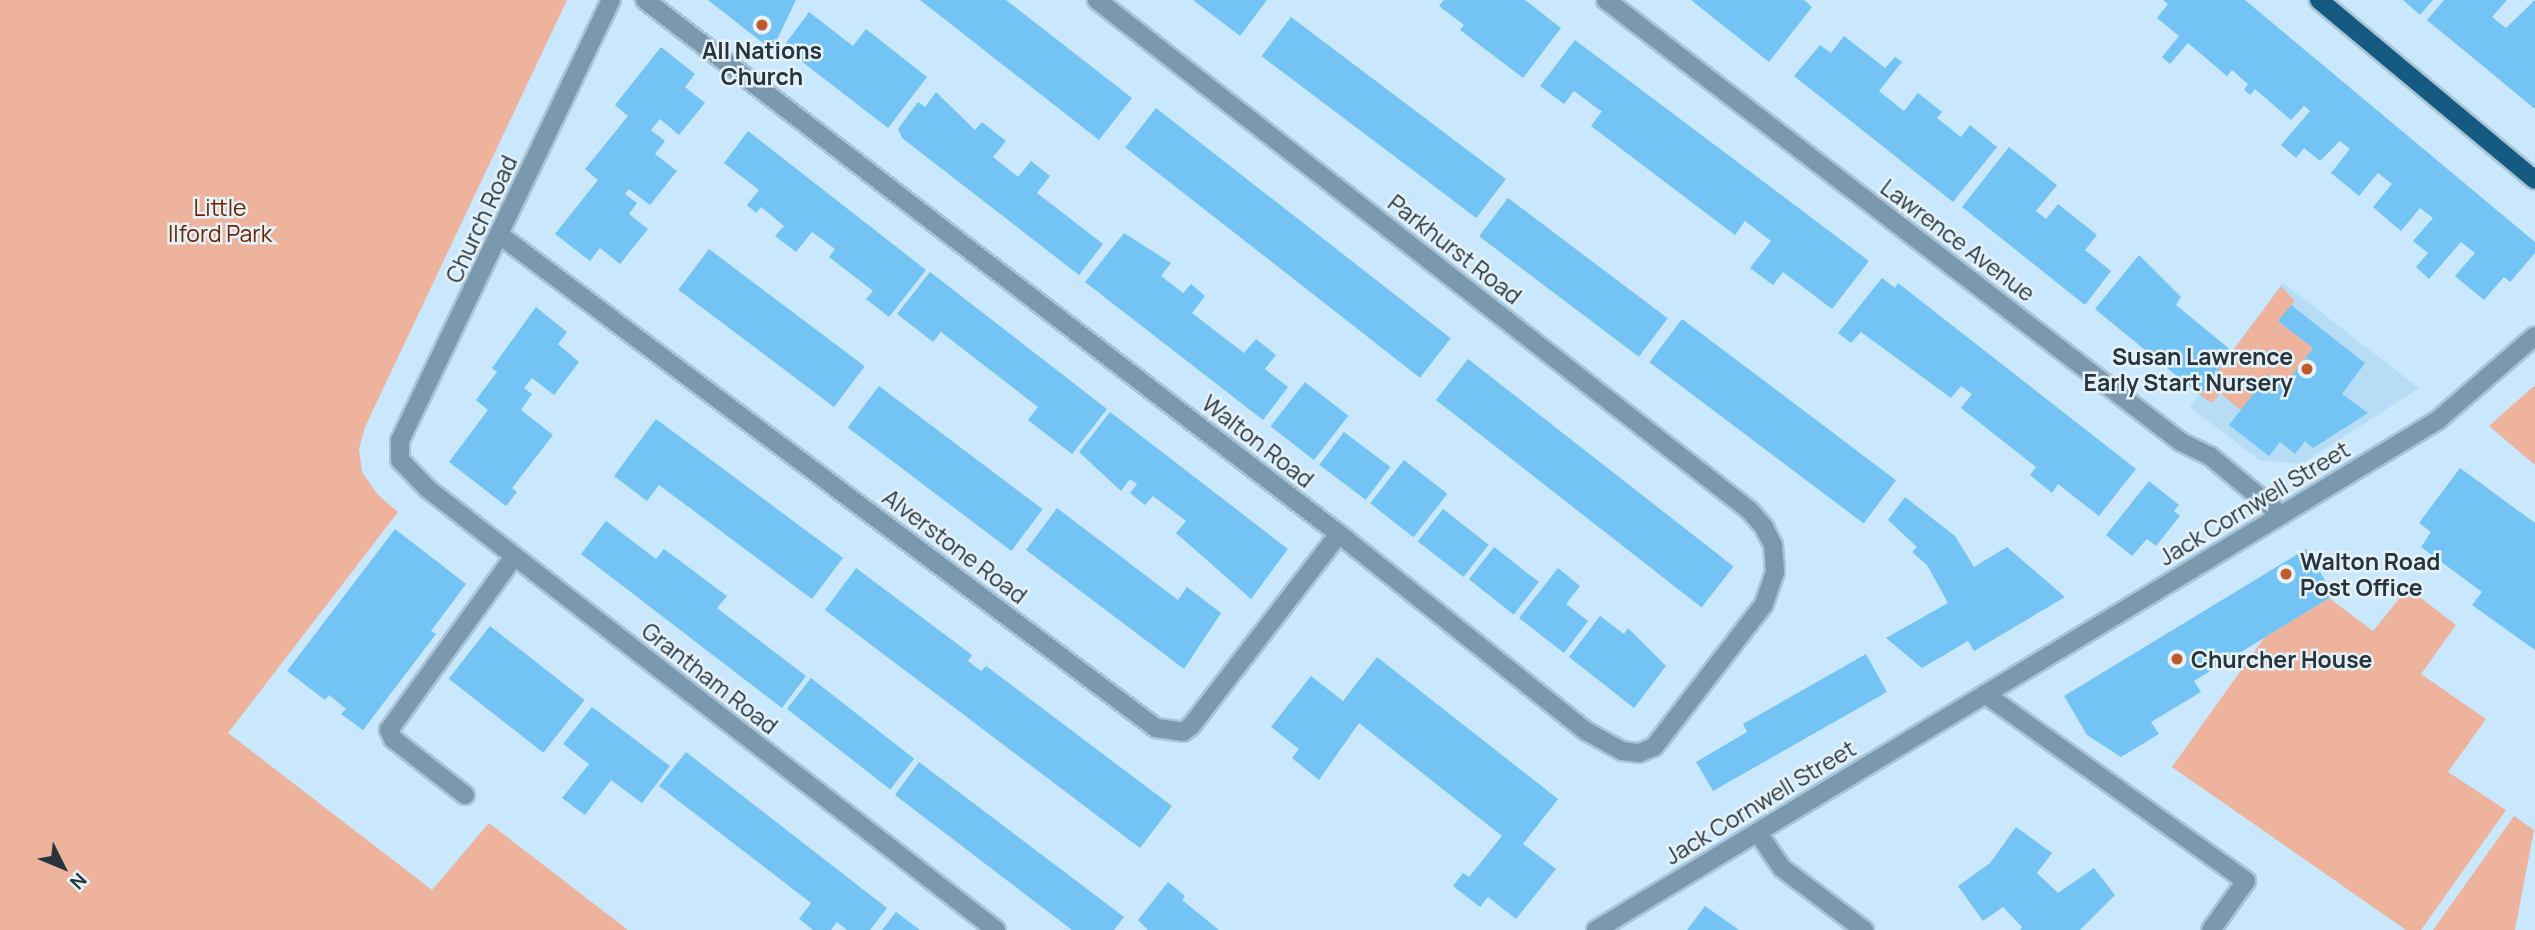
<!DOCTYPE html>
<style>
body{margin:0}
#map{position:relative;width:2535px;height:930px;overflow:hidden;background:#c9e8fd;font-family:Manrope,sans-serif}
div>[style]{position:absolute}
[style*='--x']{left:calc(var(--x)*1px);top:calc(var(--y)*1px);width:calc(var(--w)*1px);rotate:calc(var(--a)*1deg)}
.built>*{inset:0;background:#b6dcf6}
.green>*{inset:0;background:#edb39c}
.building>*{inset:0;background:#73c3f5;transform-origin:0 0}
.roads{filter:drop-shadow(2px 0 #a9c4d6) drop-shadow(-2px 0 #a9c4d6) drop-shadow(0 2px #a9c4d6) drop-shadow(0 -2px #a9c4d6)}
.minor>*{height:18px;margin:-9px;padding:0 9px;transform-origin:9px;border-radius:9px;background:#7a99af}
.major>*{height:18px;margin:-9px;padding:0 9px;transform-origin:9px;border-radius:9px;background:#155b81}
.dots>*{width:19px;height:19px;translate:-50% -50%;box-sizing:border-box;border:4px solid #e5f2fa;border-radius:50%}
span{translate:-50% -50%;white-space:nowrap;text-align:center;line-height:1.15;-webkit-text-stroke:5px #e5f2fa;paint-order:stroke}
.poi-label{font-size:23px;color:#28343c;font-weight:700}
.right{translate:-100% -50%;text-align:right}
.left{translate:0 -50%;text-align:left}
.park-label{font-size:23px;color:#6c2601}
.street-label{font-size:23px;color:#28343c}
.north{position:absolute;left:28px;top:832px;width:70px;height:70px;-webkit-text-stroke:5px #e5f2fa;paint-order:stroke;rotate:133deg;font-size:19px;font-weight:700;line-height:28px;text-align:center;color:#28343c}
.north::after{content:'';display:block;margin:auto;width:24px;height:32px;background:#28343c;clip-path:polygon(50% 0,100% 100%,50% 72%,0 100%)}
</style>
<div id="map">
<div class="built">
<div style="clip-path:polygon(2283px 283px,2419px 388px,2302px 464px,2259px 460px,2190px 407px)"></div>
</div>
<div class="green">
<div style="clip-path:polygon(0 0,567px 0,365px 427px,359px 449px,362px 472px,378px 495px,398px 512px,228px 733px,432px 890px,489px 823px,628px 930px,0 930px)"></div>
<div style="clip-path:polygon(2281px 286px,2295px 301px,2278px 321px,2313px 348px,2283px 387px,2268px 375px,2241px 410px,2220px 393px,2212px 403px,2200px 395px)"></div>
<div style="clip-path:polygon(2535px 385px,2535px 465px,2489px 426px)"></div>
<div style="clip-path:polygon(2408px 588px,2456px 625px,2421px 674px,2486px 719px,2448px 772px,2506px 810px,2421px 930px,2406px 930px,2172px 767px,2264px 638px,2329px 598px,2373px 631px)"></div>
<div style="clip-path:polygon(2514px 816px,2534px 830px,2515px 930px,2433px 930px)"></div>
</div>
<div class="building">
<div style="clip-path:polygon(708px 0,796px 0,772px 50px)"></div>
<div style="clip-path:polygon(920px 0,1006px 0,1132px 98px,1099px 140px)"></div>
<div style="clip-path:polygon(1193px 0,1267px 0,1240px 36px)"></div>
<div style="clip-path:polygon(1444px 0,1525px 0,1561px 28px,1523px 78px,1460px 30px,1464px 25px,1439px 6px)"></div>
<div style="clip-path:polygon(1691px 0,1804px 0,1812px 7px,1769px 62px)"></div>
<div style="clip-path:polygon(2163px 0,2245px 0,2535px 242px,2535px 253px,2510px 282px,2504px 277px,2484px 300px,2455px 276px,2475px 253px,2461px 242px,2429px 279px,2416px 267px,2428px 253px,2413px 241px,2433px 218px,2420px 208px,2401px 231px,2373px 207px,2392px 184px,2378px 173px,2359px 196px,2331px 173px,2350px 149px,2340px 141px,2320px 161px,2304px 148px,2296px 158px,2281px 145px,2310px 111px,2304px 106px,2291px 120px,2255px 89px,2250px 95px,2244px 90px,2248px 84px,2232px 70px,2227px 76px,2188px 43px,2170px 64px,2162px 57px,2179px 36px,2157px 18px,2168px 4px)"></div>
<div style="clip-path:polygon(2403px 0,2433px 0,2420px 15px)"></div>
<div style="clip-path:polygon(2444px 0,2507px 0,2492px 17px,2506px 28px,2535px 0,2535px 109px,2427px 20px)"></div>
<div style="clip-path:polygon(809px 12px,853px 46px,866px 29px,927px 77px,888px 128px,783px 47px)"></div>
<div style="left:1291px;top:17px;width:269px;height:49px;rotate:37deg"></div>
<div style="clip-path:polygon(1844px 36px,1885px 68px,1895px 57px,1902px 62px,1879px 91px,1904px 111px,1918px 93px,1942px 112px,1937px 118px,1961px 137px,1970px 125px,1997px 147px,1953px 202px,1794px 76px,1820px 45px,1831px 53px)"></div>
<div style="clip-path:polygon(1575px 40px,1869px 261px,1832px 309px,1783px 272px,1773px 285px,1750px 268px,1771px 241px,1745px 221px,1735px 235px,1591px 126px,1602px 111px,1598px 109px,1574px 91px,1564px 104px,1540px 86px)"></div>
<div style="clip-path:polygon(661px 47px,695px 74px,685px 87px,705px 103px,679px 135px,660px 119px,651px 130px,665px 141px,655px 154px,677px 171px,650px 205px,629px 189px,625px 194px,637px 203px,629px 214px,648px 229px,620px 264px,600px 248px,590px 261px,555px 234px,598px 180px,585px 169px,628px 116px,615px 105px)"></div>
<div style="clip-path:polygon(936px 92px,975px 130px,982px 122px,1006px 141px,993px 157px,1018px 177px,1031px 161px,1050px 176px,1037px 193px,1103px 244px,1079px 275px,902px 138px,898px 129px,918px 102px,925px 107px)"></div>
<div style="left:1156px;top:108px;width:374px;height:50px;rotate:38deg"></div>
<div style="clip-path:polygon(748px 131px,926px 270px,889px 317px,866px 299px,873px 291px,829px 257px,835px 249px,812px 232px,796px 252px,775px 236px,784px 226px,761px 207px,756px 213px,747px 205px,759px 190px,724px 163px)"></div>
<div style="clip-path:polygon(2009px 147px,2057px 185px,2036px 211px,2046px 219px,2058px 204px,2097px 235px,2085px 250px,2111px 271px,2085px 305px,1962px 207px)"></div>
<div style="left:1508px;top:198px;width:200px;height:48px;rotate:37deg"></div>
<div style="clip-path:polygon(1124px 233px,1171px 263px,1161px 276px,1183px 293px,1191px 284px,1205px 296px,1192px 313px,1244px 353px,1256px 339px,1276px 355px,1265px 369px,1288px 387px,1263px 420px,1085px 282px)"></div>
<div style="left:709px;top:249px;width:195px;height:51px;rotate:37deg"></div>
<div style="clip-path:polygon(2139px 255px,2181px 297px,2176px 305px,2232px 351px,2200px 395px,2095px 309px)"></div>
<div style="clip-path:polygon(930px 272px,1107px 409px,1072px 454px,1028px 420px,1038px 407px,941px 332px,933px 342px,897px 314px)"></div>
<div style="clip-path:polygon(1882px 278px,1895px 288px,1898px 283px,2136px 469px,2099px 516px,2058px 484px,2052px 493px,2030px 475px,2036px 467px,1961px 408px,1972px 394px,1961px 386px,1951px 398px,1861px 332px,1851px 343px,1838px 333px)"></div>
<div style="clip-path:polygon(2291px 305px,2365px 363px,2342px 394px,2368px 413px,2313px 448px,2305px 441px,2295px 454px,2280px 442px,2269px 456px,2229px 425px,2268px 375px,2283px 387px,2313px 348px,2278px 321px)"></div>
<div style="clip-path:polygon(536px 307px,567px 332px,558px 344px,579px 362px,554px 395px,532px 378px,524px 388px,532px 394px,521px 410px,553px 435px,512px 488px,517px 492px,506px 506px,449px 462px,488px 410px,476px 400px,497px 372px,492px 368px)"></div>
<div style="left:1682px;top:319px;width:268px;height:54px;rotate:37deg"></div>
<div style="left:1468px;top:359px;width:337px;height:52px;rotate:38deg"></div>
<div style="left:1305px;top:382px;width:55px;height:56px;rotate:38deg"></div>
<div style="left:879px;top:386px;width:205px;height:52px;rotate:37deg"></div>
<div style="clip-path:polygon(1110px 412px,1288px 549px,1251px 599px,1176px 533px,1186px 521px,1153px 496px,1145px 505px,1130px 493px,1137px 484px,1130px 479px,1121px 491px,1079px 452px)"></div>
<div style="clip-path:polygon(656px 419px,843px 558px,812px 599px,659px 485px,647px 501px,614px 476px)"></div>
<div style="left:1344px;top:432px;width:58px;height:41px;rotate:37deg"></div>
<div style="left:1404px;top:460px;width:55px;height:55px;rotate:38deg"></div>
<div style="clip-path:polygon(2460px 468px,2535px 523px,2535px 650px,2472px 605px,2482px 592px,2421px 547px,2431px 532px,2419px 523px)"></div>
<div style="clip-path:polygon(2149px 481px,2179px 505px,2174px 511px,2180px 516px,2156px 546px,2147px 539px,2132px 556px,2106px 535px)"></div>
<div style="clip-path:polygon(1905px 497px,1955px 536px,1974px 567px,2007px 547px,2065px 597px,1974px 651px,1968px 641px,1922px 668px,1886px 638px,1948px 603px,1927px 565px,1912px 552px,1917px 547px,1888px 520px)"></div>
<div style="clip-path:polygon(1057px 508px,1178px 600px,1187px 587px,1221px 613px,1184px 669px,1026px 550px)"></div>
<div style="left:1443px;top:509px;width:58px;height:41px;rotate:38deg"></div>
<div style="clip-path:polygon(606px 521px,656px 559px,664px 549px,727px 596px,717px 608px,806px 676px,782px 708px,581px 554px)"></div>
<div style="clip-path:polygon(395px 529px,466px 584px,431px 631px,436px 634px,363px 730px,341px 714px,346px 709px,329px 695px,325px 700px,287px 671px)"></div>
<div style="left:1494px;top:547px;width:57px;height:41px;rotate:38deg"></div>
<div style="clip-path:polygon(2306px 549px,2334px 595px,2194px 681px,2201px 692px,2151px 722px,2159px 734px,2121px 757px,2087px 735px,2064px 696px)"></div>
<div style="clip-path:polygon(856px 568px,972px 655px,968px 661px,981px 671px,986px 666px,1172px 806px,1140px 848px,825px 610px)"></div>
<div style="clip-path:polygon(1558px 568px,1580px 586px,1566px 604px,1588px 621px,1564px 653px,1519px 618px)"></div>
<div style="clip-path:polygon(1600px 616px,1624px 634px,1628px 628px,1666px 666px,1634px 708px,1569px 657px)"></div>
<div style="left:490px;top:626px;width:120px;height:67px;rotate:38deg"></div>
<div style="clip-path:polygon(1866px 654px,1887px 692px,1713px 791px,1696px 762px,1747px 732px,1743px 724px)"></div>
<div style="clip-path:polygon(1377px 657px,1558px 799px,1523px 844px,1556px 869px,1516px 919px,1488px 897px,1480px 907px,1453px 886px,1463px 873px,1469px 877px,1502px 836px,1359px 723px,1319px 780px,1292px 758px,1299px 749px,1271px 727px,1311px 676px,1343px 701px)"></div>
<div style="left:811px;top:678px;width:131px;height:39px;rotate:38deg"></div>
<div style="clip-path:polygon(592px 707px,670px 766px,642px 803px,611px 780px,585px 815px,562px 798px,589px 764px,563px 744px)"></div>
<div style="clip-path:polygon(686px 752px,887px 908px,870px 930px,847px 930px,837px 922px,831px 930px,813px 930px,799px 919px,811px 903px,659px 786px)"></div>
<div style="clip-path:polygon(919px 762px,1124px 917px,1114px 930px,1072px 930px,895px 795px)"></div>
<div style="clip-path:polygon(2016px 827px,2052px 853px,2037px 873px,2058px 893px,2094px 868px,2115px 895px,2080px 930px,2020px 930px,2022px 927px,2003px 907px,1983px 921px,1958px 886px,1990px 863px)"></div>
<div style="clip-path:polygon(1168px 882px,1185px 896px,1182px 900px,1219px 930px,1148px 930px,1138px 920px)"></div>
<div style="clip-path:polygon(1705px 906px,1739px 930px,1687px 930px)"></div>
<div style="clip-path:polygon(896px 912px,920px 930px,882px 930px)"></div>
</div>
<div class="roads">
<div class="minor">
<div style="--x:611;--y:0;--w:489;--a:115.6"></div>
<div style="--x:400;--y:441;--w:19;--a:90"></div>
<div style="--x:400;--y:460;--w:40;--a:46"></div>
<div style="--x:428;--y:489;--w:719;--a:37.83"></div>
<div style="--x:645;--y:0;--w:876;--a:37.58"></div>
<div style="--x:1339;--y:534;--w:316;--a:38.6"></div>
<div style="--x:1586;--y:731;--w:41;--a:29.1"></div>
<div style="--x:1622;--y:751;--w:17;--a:7"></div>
<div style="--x:1639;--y:753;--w:16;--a:-22"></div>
<div style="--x:1654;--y:747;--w:180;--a:-52.4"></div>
<div style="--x:1764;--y:604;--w:34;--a:-71"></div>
<div style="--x:1775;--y:572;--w:27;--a:-94"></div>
<div style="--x:1773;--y:545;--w:20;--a:-117"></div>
<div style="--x:1764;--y:527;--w:23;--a:-131"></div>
<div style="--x:1749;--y:510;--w:828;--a:-141.97"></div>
<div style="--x:1606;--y:0;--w:725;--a:37.55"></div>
<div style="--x:2181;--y:442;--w:32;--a:26"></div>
<div style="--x:2210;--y:456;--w:92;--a:39.7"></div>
<div style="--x:501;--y:236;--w:819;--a:36.91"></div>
<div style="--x:1156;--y:728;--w:27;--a:8"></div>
<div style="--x:1183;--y:732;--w:10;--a:-37"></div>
<div style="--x:1191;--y:726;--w:242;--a:-52.4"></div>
<div style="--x:1985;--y:694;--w:321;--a:35.6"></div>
<div style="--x:2246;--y:881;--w:60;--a:125.5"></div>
<div style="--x:465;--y:795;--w:91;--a:-142.1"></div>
<div style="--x:393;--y:739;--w:10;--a:-114"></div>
<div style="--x:389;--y:730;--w:213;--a:-54.2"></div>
<div style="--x:1758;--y:833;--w:42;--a:55.6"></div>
<div style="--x:1782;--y:868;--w:103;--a:37.1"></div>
<div style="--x:1596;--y:930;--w:984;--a:-31.2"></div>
<div style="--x:2438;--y:420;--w:128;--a:-40.9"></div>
</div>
<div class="major">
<div style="--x:2319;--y:0;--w:281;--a:39.8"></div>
</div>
</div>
<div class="dots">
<div style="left:762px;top:25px;background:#c05a2d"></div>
<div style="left:2307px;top:369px;background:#c05a2d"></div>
<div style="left:2286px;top:574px;background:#c05a2d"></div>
<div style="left:2177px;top:659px;background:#c05a2d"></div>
</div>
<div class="poi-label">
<span style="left:762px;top:63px">All Nations<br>Church</span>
<span class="right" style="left:2293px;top:369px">Susan Lawrence<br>Early Start Nursery</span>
<span class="left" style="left:2300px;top:574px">Walton Road<br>Post Office</span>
<span class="left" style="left:2191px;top:659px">Churcher House</span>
</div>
<div class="park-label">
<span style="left:220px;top:220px">Little<br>Ilford Park</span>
</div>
<div class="street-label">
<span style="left:481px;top:219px;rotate:-65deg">Church Road</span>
<span style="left:1958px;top:240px;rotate:37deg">Lawrence Avenue</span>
<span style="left:1455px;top:249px;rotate:38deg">Parkhurst Road</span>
<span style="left:1258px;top:441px;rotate:38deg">Walton Road</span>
<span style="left:2254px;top:503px;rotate:-31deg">Jack Cornwell Street</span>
<span style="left:955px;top:546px;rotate:37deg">Alverstone Road</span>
<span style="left:710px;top:678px;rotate:38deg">Grantham Road</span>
<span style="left:1760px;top:802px;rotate:-31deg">Jack Cornwell Street</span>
</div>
<div class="north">N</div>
</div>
